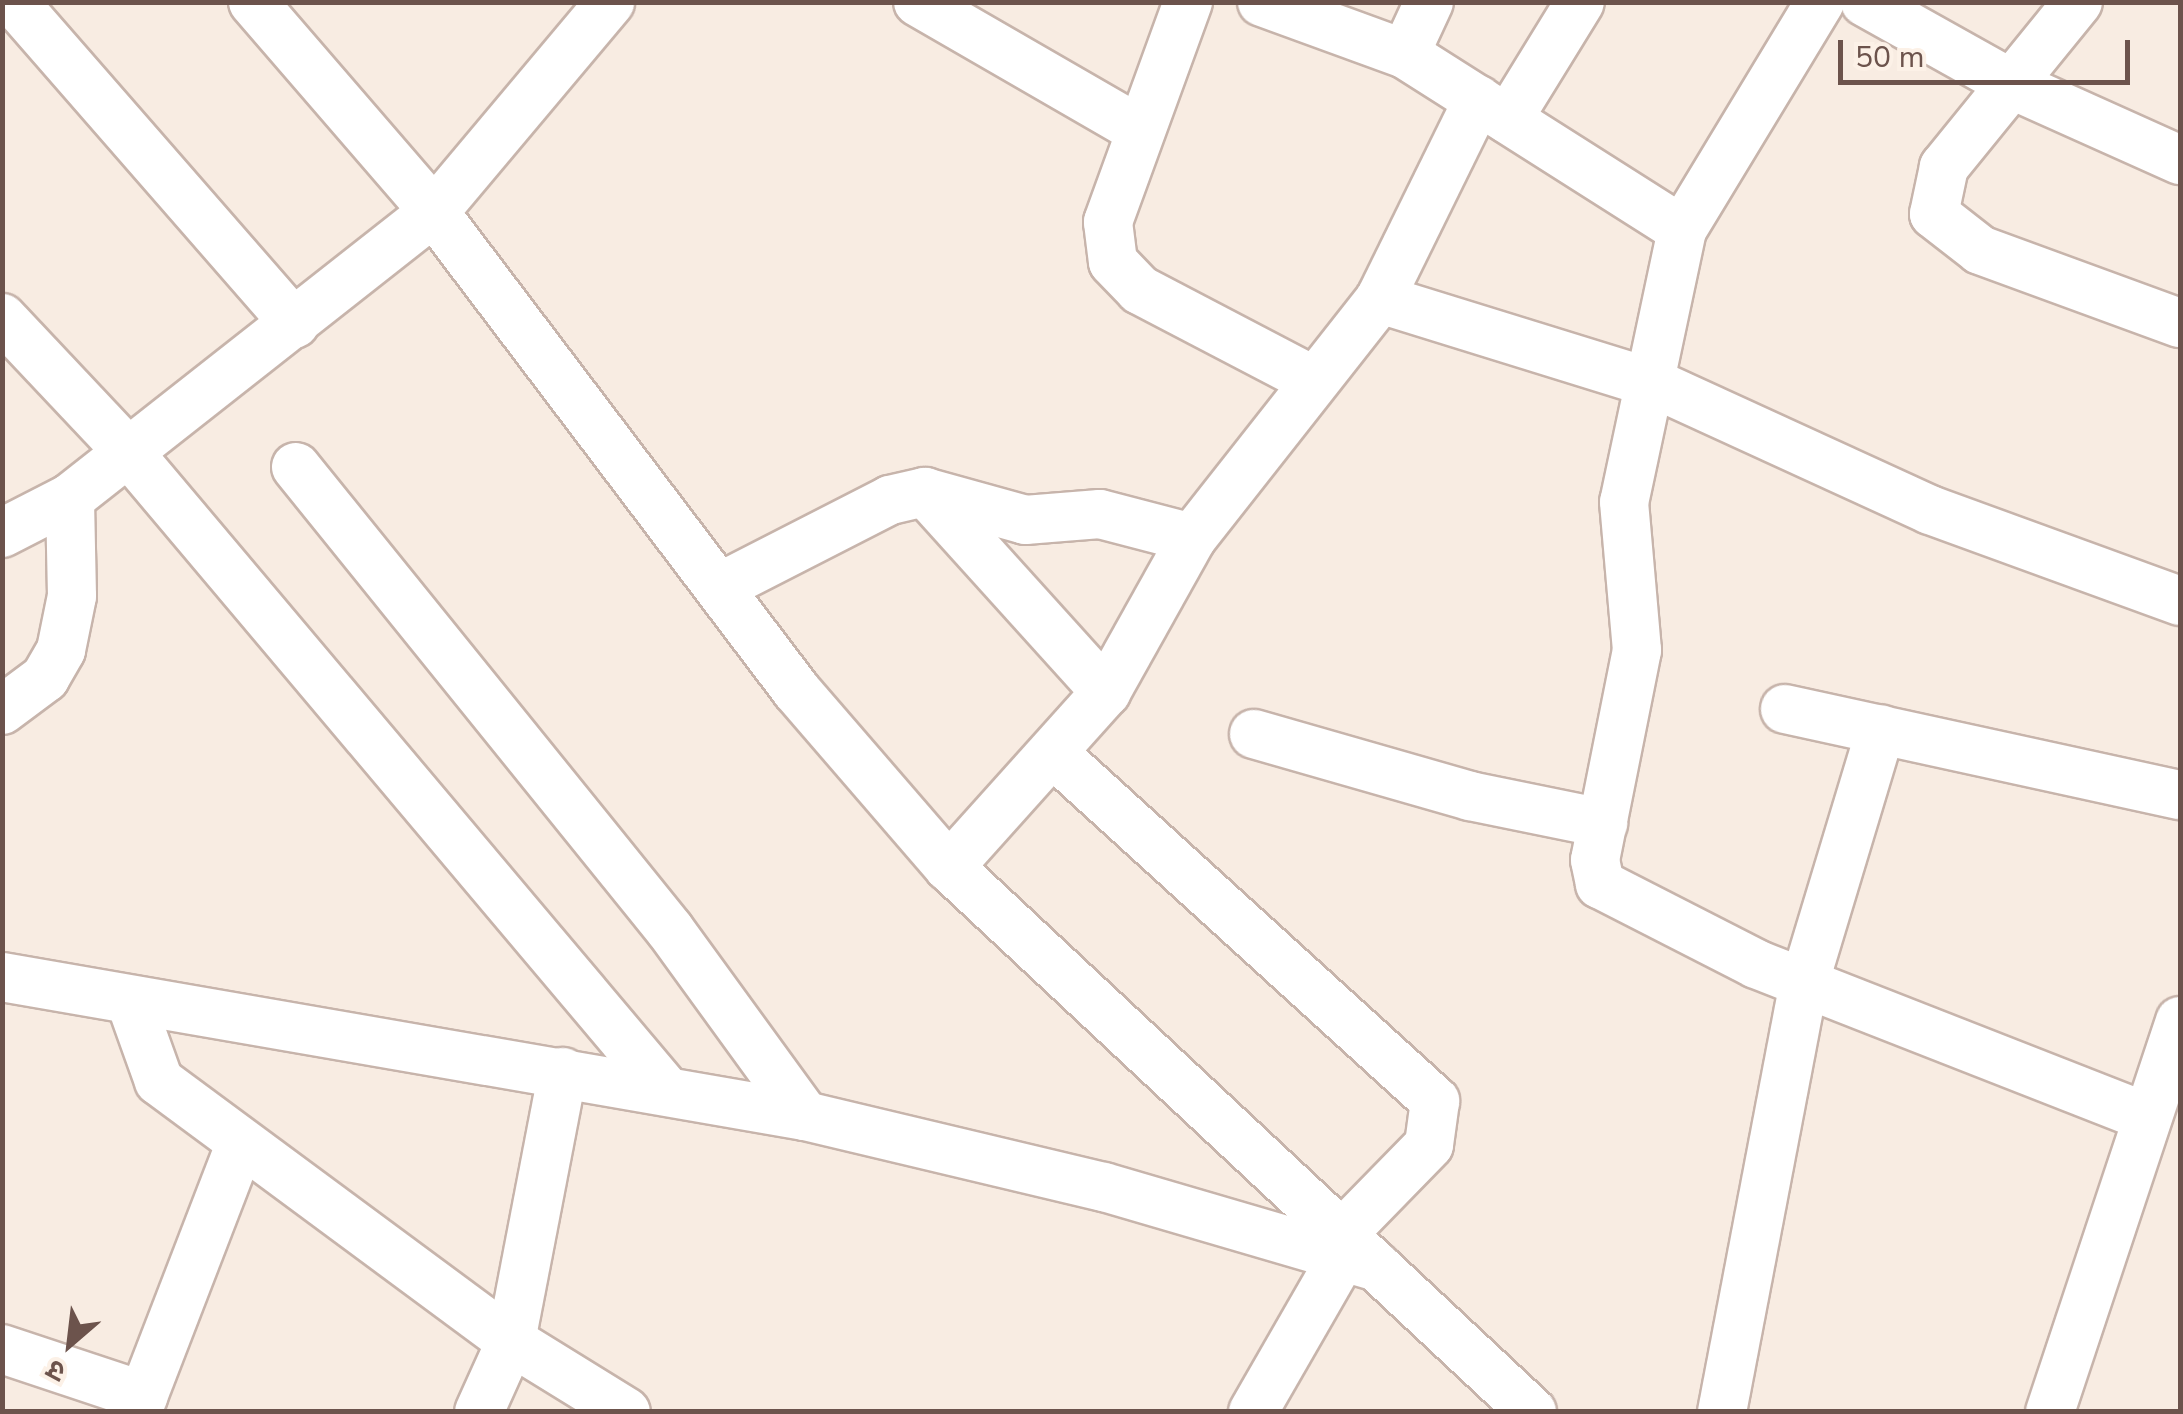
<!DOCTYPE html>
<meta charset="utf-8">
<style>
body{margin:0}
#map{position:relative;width:2183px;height:1414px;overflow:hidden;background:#f8ece2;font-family:"Nunito Sans","Noto Sans Devanagari",sans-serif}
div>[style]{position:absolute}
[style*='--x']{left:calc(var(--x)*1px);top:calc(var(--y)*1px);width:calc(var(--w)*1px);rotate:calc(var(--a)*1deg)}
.roads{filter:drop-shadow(2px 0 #c7b4ab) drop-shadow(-2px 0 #c7b4ab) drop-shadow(0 2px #c7b4ab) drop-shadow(0 -2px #c7b4ab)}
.minor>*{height:48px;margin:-24px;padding:0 24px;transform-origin:24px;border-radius:24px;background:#fff}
span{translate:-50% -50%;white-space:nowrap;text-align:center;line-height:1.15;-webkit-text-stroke:8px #fcf1e7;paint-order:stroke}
.frame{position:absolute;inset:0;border:5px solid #6c534c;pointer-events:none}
.north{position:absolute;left:20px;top:1294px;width:100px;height:100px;-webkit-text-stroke:8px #fcf1e7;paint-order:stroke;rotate:208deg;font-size:28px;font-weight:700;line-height:40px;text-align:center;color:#6c534c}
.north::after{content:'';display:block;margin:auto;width:35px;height:45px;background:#6c534c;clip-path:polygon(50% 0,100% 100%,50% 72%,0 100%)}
.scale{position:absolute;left:1838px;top:40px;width:292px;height:45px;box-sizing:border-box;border:5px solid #6c534c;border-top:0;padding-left:12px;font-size:30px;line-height:35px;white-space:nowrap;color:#6c534c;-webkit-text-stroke:8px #fcf1e7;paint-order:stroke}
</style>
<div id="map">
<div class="roads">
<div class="minor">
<div style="--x:14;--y:2;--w:427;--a:48.9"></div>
<div style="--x:253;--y:2;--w:277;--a:49.2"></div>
<div style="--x:434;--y:212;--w:600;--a:52.86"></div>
<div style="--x:796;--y:690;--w:234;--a:49.2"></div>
<div style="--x:949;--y:867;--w:798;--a:43.07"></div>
<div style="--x:918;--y:2;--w:252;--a:30"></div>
<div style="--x:1188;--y:2;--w:234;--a:110"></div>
<div style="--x:1108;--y:222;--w:40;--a:82.9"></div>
<div style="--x:1113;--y:262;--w:39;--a:46"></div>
<div style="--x:1140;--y:290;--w:194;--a:27.6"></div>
<div style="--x:1262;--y:2;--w:152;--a:20"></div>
<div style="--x:1405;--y:54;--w:328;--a:32.4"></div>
<div style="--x:1820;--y:2;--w:267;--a:121.2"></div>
<div style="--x:1682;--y:230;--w:278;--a:102"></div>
<div style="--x:1624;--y:502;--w:149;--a:85"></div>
<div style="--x:1637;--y:650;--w:214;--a:101.3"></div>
<div style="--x:1595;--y:860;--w:25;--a:78"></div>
<div style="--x:1600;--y:884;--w:175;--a:27.1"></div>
<div style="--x:1756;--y:964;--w:420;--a:21.4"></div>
<div style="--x:1865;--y:2;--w:172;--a:29.2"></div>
<div style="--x:2015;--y:86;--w:181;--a:24.2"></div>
<div style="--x:2078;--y:2;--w:213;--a:129.1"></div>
<div style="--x:1944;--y:167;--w:48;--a:102"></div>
<div style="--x:1934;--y:214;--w:58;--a:38"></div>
<div style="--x:1980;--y:250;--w:213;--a:20.1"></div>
<div style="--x:1405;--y:54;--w:57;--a:-65.2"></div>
<div style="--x:1508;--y:119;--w:137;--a:-58.4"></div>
<div style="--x:1380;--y:299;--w:288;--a:17.2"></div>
<div style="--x:1655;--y:384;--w:302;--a:24.6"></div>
<div style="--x:1930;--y:510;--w:266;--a:20"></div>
<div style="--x:2;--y:318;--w:185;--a:46.7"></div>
<div style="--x:129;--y:453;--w:832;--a:49.88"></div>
<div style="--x:296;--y:467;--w:595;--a:51.07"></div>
<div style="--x:670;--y:930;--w:230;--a:54"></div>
<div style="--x:925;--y:492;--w:270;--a:47.9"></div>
<div style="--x:2;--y:533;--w:76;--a:-27.2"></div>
<div style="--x:70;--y:498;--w:463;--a:-38.2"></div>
<div style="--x:434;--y:212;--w:274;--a:-50"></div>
<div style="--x:720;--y:587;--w:191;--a:-27.1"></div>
<div style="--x:890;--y:500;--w:36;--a:-13"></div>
<div style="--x:925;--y:492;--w:104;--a:15.6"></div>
<div style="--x:1025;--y:520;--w:75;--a:-4.6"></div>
<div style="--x:1100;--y:514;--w:95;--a:14.6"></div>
<div style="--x:1785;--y:709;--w:404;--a:12.3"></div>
<div style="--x:2;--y:710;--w:54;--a:-36.7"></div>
<div style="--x:45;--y:678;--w:32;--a:-60"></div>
<div style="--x:61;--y:650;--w:55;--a:-78.5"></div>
<div style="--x:72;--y:596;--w:98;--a:-91.2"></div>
<div style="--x:1254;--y:734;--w:225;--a:16"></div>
<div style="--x:1470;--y:796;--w:136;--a:11.5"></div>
<div style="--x:1053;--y:753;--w:517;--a:42.33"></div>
<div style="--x:1435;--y:1101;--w:44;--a:97.8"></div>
<div style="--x:1429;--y:1145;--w:120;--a:134.3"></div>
<div style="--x:949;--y:867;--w:235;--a:-48.1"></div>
<div style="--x:1106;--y:692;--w:176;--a:-60.8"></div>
<div style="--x:1192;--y:538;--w:304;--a:-51.8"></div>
<div style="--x:1380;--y:299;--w:222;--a:-63.8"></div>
<div style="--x:2;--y:977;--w:815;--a:9.82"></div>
<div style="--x:805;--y:1116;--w:307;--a:13.4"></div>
<div style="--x:1104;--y:1187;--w:284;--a:16.3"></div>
<div style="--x:130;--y:1000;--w:86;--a:70.3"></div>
<div style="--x:159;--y:1081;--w:438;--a:36.5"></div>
<div style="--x:511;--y:1341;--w:135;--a:31.7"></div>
<div style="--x:2;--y:1349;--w:149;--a:18.4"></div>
<div style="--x:137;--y:1412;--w:288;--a:-68.9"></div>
<div style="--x:479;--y:1412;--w:78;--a:-65.7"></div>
<div style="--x:511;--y:1341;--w:274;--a:-79.1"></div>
<div style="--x:1253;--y:1412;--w:179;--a:-60.1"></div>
<div style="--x:1722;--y:1412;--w:436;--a:-79.2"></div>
<div style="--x:1804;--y:984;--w:266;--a:-73.2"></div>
<div style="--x:2050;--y:1412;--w:412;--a:-71.6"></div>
</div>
</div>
<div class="frame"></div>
<div class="north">उ</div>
<div class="scale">50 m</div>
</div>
